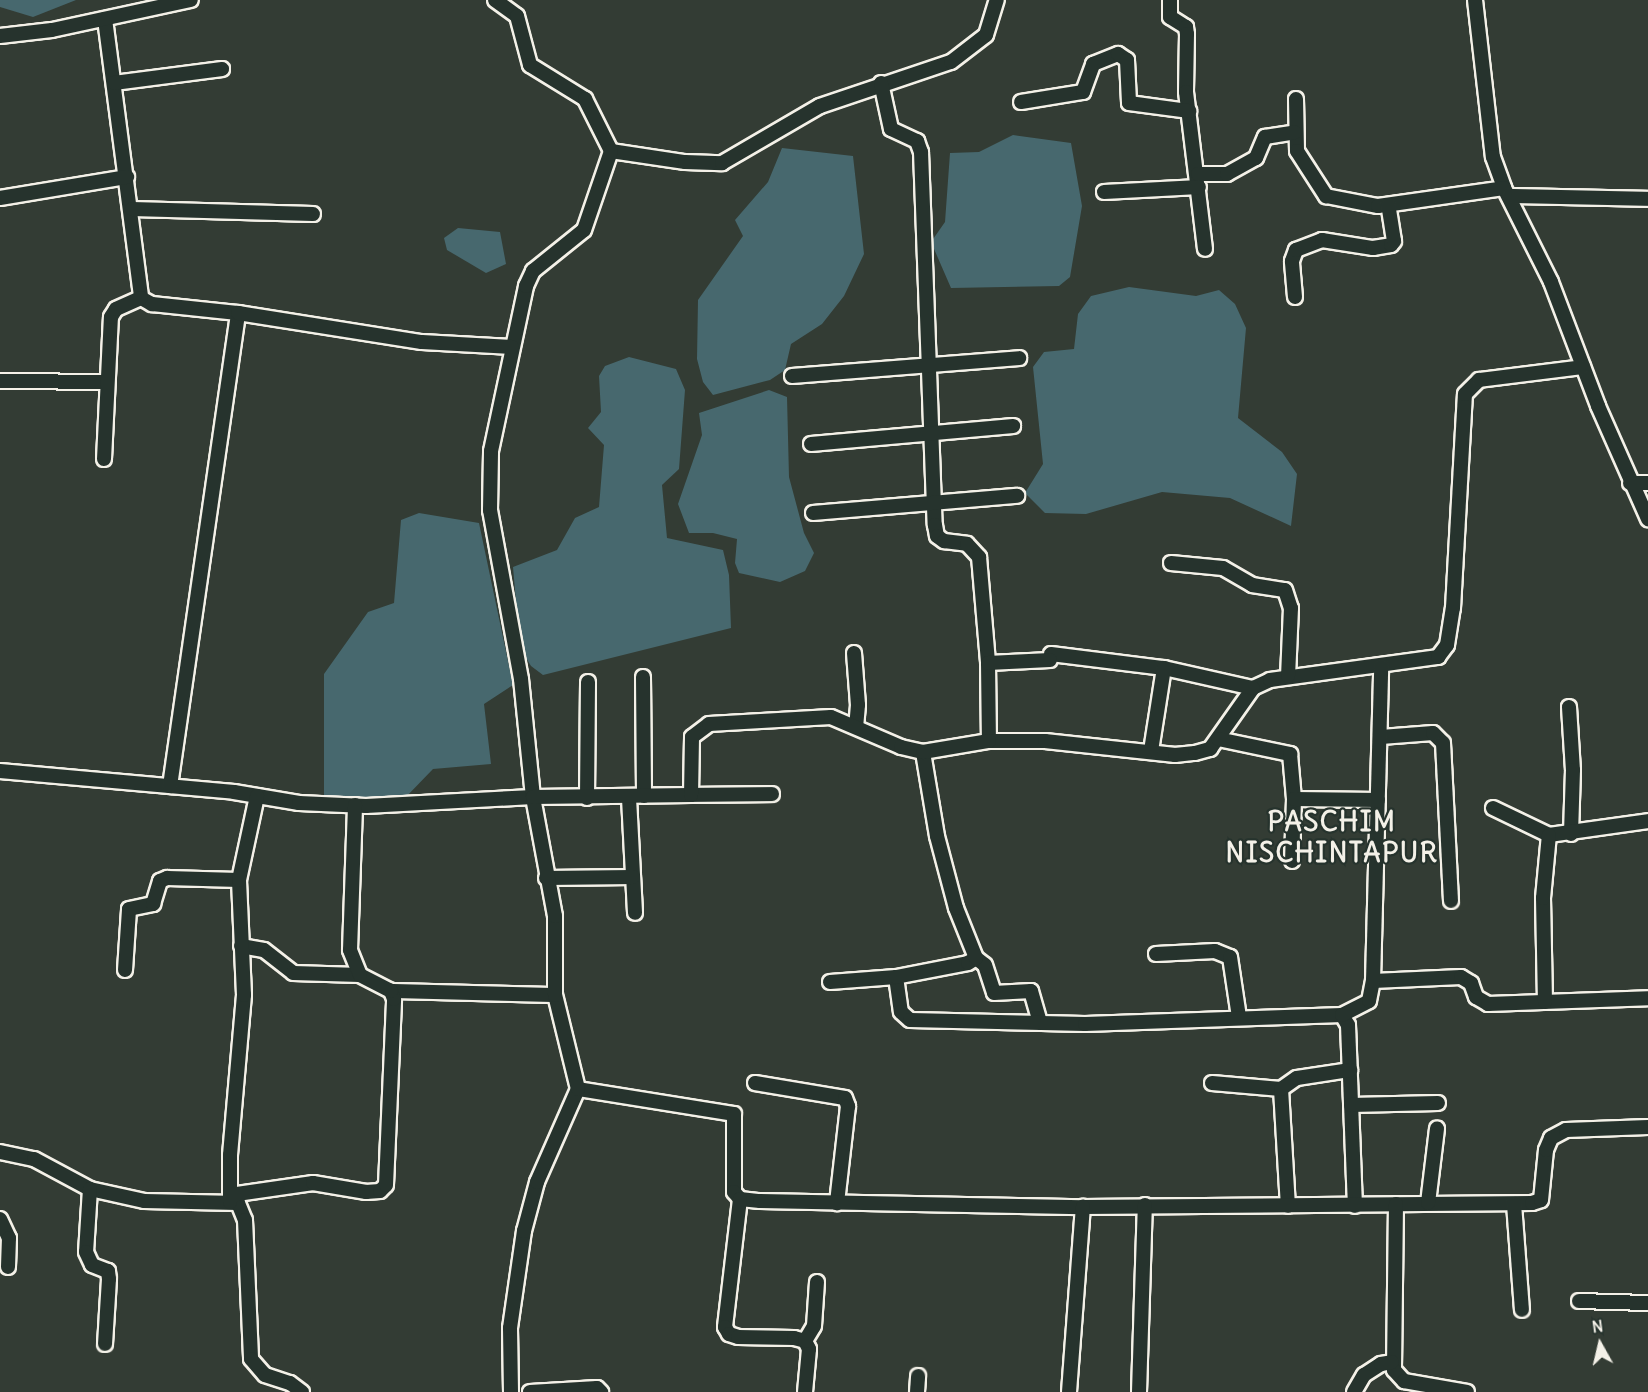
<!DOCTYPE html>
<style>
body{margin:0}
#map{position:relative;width:1648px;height:1392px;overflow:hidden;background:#333c34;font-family:Delius,sans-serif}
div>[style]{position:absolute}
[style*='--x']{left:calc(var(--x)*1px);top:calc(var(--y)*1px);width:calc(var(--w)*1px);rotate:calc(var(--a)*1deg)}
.water>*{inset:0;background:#47686e}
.roads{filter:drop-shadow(2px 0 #f4f1e8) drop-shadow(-2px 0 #f4f1e8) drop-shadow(0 2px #f4f1e8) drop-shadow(0 -2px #f4f1e8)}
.street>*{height:14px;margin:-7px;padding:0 7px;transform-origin:7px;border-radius:7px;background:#26332d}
span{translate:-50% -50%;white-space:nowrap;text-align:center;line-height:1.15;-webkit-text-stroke:4.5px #26332d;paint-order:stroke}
.district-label{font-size:27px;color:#f4f1e8;font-weight:700;letter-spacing:1.5px}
.north{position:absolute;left:1570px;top:1314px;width:60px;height:60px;-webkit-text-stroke:4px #26332d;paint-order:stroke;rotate:352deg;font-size:16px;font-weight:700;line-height:24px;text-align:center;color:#f4f1e8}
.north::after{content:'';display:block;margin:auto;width:21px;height:27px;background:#f4f1e8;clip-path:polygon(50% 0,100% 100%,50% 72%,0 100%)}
</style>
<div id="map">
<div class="water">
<div style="clip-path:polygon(0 0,76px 0,33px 17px,0 7px)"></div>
<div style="clip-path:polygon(1013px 135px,1071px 143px,1082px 206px,1070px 277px,1059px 286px,951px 288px,931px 242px,945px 222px,950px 153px,979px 152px)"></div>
<div style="clip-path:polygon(782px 148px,853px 156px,864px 254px,844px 296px,822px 324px,791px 344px,785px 370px,770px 380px,713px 395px,703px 382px,697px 359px,698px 300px,743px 236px,735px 220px,768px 182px)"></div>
<div style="clip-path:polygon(458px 228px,500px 232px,506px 264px,486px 273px,447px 250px,444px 238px)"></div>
<div style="clip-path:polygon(1129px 287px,1196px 296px,1219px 290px,1235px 304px,1246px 328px,1238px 418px,1282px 452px,1297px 474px,1291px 526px,1230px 498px,1162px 492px,1086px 514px,1045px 513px,1025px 493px,1043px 464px,1033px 367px,1044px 352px,1074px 349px,1078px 314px,1091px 296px)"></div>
<div style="clip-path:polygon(629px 357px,676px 369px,685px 390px,679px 469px,662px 485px,667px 538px,723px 550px,729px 575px,731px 628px,543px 675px,531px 666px,520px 648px,513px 567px,557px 550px,575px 518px,599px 507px,604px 445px,588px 428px,601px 412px,599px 376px,605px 366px)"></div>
<div style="clip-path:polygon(769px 390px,787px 397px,789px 477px,804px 533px,814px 553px,805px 571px,780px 582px,739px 573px,735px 563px,737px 539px,713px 533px,689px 533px,678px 504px,702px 435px,699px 413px)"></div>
<div style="clip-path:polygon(419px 513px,479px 523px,513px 685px,484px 704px,491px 764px,433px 769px,404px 799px,324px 799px,324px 674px,368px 612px,394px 603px,401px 520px)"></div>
</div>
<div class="roads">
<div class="street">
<div style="--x:495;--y:0;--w:27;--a:36"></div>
<div style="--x:517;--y:16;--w:51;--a:75.1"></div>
<div style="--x:530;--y:65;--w:65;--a:31.7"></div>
<div style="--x:585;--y:99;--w:58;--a:63.4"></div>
<div style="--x:611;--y:151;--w:75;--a:8.5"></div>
<div style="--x:685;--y:162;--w:37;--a:2"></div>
<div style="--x:722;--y:163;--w:113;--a:-30.2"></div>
<div style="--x:820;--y:106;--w:138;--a:-18.6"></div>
<div style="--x:951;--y:62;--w:44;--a:-37.6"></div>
<div style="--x:986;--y:35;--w:37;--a:-73"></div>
<div style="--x:1170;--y:0;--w:17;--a:90"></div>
<div style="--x:1170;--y:17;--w:19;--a:32"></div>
<div style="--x:1186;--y:27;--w:7;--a:82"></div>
<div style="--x:1187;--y:34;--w:58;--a:91"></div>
<div style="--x:1186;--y:92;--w:158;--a:83.1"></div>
<div style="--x:1475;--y:0;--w:158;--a:83.5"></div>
<div style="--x:1493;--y:157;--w:33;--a:70"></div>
<div style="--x:1504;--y:188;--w:105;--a:63.4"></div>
<div style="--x:1551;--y:282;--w:133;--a:69.2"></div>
<div style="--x:1598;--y:406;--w:124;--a:66.1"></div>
<div style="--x:105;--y:19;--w:281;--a:82.6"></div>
<div style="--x:141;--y:298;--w:13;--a:29"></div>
<div style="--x:152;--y:304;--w:86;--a:6"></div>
<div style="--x:0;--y:36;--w:52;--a:-6.6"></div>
<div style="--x:52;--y:30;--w:142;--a:-12.2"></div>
<div style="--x:114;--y:83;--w:109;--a:-7.4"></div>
<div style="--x:881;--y:83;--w:47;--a:77.7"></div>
<div style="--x:891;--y:129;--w:29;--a:25"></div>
<div style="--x:917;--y:141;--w:12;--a:70"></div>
<div style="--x:921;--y:152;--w:373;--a:87.9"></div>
<div style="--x:935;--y:525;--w:11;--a:80"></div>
<div style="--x:937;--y:536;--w:9;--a:36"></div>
<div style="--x:944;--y:541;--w:23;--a:7"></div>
<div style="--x:967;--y:544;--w:18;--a:47"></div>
<div style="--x:979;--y:557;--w:106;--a:85.1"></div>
<div style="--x:988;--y:663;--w:78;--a:89.3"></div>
<div style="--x:989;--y:741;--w:56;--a:0"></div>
<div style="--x:1045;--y:741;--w:131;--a:6.1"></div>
<div style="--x:1175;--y:755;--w:20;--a:-6"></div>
<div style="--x:1195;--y:753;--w:16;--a:-15"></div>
<div style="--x:1210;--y:749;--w:75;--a:-54.8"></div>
<div style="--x:1253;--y:688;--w:19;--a:-25"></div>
<div style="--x:1270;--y:680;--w:170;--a:-7.8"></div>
<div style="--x:1438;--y:657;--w:15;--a:-53"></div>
<div style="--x:1447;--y:645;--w:37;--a:-81"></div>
<div style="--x:1453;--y:608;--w:214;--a:-86.8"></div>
<div style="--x:1465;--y:394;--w:20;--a:-45"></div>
<div style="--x:1479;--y:380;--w:105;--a:-7.1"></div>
<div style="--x:1296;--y:99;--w:52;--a:88.9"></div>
<div style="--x:1297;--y:151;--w:54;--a:57.2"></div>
<div style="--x:1326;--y:196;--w:53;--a:10.9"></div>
<div style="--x:1378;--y:206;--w:127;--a:-8.1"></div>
<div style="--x:1021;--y:102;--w:63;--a:-9.2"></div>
<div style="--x:1083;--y:92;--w:30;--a:-70"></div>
<div style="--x:1093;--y:64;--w:27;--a:-22"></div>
<div style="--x:1118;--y:54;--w:11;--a:34"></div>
<div style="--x:1127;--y:60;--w:43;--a:87.3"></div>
<div style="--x:1129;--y:103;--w:61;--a:7.6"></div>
<div style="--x:1198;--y:174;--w:29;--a:0"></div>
<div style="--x:1227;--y:174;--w:33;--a:-29"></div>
<div style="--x:1256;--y:158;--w:23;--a:-67"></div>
<div style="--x:1265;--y:137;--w:30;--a:-9"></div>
<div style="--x:1104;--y:192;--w:95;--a:-3"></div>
<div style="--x:1509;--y:196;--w:139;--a:1.2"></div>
<div style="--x:0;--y:198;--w:129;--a:-9.4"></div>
<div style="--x:132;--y:209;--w:181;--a:1.6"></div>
<div style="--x:1295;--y:297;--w:36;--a:-95"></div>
<div style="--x:1292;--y:261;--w:12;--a:-70"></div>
<div style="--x:1296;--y:250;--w:28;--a:-21"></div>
<div style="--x:1322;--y:240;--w:52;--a:8.9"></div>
<div style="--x:1373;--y:248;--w:18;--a:-9"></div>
<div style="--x:1391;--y:245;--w:5;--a:-53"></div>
<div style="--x:1394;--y:241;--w:36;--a:-99"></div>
<div style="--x:792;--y:376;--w:228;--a:-4.5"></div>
<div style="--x:0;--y:381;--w:106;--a:0.5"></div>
<div style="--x:811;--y:444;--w:203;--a:-5.1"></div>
<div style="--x:104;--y:459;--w:142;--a:-87.2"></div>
<div style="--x:111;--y:317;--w:9;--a:-58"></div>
<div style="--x:116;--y:309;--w:27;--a:-24"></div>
<div style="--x:1630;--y:483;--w:18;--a:0"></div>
<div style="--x:813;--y:513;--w:205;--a:-4.8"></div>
<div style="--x:1171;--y:563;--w:52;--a:5.5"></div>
<div style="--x:1223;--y:568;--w:34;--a:30"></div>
<div style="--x:1252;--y:585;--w:33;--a:9"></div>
<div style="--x:1285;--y:590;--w:19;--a:72"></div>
<div style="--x:1291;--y:608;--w:68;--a:92.5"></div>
<div style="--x:854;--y:653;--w:52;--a:85.6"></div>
<div style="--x:858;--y:705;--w:21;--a:95"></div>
<div style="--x:1051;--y:654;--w:114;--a:7.1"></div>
<div style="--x:1164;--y:668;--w:91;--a:12.7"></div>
<div style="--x:988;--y:663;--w:62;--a:-2.8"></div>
<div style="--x:643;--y:677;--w:119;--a:89.5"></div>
<div style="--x:1569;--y:707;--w:63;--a:86.4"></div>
<div style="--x:1573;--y:770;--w:64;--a:91.8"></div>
<div style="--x:1381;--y:737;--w:52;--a:-4.4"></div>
<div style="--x:1433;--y:733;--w:14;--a:45"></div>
<div style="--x:1443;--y:743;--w:158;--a:87.1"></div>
<div style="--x:1218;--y:739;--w:74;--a:11.8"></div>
<div style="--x:1290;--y:754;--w:45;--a:84.9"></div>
<div style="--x:1294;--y:799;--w:62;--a:91.8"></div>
<div style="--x:1151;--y:751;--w:84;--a:-81.1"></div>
<div style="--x:0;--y:771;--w:235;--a:5.1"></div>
<div style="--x:234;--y:792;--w:66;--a:9.6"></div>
<div style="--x:299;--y:803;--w:67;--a:2.6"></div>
<div style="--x:366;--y:806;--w:167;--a:-3.1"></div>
<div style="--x:533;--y:797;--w:119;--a:-95.8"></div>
<div style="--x:521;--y:679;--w:172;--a:-100.4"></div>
<div style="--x:490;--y:510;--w:59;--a:-89"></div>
<div style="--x:491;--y:451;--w:169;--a:-78"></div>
<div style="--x:526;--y:286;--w:17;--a:-65"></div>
<div style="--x:533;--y:271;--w:65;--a:-38.8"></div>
<div style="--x:584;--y:230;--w:83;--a:-71.1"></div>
<div style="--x:170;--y:786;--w:478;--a:-81.8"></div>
<div style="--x:238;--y:313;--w:186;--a:9"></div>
<div style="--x:422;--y:342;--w:90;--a:3.2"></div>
<div style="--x:691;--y:795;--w:81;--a:-0.7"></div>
<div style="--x:587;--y:798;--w:116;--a:-89.5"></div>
<div style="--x:629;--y:798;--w:115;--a:87"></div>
<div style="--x:1294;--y:799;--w:84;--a:0.7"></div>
<div style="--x:1493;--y:808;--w:62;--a:25.7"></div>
<div style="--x:1549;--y:835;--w:100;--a:-8"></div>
<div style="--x:546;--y:878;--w:87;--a:-0.7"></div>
<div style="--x:241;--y:946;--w:23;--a:10"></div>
<div style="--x:264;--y:950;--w:37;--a:38"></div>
<div style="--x:293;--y:973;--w:67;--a:1.7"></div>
<div style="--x:1156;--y:954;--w:59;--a:-2.9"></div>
<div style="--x:1215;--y:951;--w:16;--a:22"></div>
<div style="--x:1230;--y:957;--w:61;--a:81.5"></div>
<div style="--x:976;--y:958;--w:11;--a:38"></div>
<div style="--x:985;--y:965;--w:29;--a:72"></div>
<div style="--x:994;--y:993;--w:37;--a:-3"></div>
<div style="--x:1031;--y:991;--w:33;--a:74"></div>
<div style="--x:125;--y:970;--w:61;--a:-86.2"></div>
<div style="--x:129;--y:909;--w:25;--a:-12"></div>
<div style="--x:153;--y:904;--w:24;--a:-73"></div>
<div style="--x:160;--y:881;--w:8;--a:-23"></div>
<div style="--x:167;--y:878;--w:72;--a:1.6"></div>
<div style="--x:896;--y:977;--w:35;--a:82"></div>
<div style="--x:901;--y:1012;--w:12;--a:42"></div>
<div style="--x:910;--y:1020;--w:175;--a:1.3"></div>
<div style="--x:1085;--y:1024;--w:257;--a:-2"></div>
<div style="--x:1342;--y:1015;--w:12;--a:59"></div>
<div style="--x:1348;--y:1025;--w:181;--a:87.8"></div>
<div style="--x:1373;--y:981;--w:88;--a:-2.6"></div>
<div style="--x:1461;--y:977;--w:12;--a:31"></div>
<div style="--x:1471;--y:983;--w:15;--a:70"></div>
<div style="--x:1476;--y:997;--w:14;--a:30"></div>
<div style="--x:1488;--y:1004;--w:160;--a:-2.1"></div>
<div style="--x:830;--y:982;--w:66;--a:-4.3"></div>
<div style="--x:896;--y:977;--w:73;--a:-11"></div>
<div style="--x:968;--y:963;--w:9;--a:-32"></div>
<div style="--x:976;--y:958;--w:54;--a:-111.8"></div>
<div style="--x:956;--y:908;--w:74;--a:-104.8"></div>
<div style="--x:937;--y:836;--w:85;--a:-99.5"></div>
<div style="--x:391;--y:991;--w:164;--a:1.4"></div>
<div style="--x:1545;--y:1002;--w:104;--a:-91.1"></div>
<div style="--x:1543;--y:898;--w:63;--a:-84.6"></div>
<div style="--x:1342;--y:1015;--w:30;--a:-27"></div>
<div style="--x:1369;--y:1001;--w:20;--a:-79"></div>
<div style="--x:1373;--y:981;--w:315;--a:-88.5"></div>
<div style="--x:755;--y:1083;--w:91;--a:9.5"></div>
<div style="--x:845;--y:1098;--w:9;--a:69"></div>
<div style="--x:848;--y:1106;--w:98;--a:96.5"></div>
<div style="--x:1212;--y:1083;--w:69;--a:5"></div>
<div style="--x:1281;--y:1089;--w:117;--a:86.6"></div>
<div style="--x:578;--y:1089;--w:158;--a:9.1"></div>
<div style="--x:734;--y:1114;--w:78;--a:90"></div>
<div style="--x:734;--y:1192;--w:9;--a:49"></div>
<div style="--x:740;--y:1199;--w:20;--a:6"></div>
<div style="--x:760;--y:1201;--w:323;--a:1.1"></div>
<div style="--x:1083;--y:1207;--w:449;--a:-0.5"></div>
<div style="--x:1532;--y:1203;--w:9;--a:-18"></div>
<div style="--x:1541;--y:1200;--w:50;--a:-84.3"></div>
<div style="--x:1546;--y:1150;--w:13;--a:-67"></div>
<div style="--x:1551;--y:1138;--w:17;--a:-28"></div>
<div style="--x:1566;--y:1130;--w:82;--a:-2.1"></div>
<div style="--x:1281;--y:1089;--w:19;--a:-35"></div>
<div style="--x:1297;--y:1078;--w:54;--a:-8.6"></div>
<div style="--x:1351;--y:1105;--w:87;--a:-1.3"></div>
<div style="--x:0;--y:1152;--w:35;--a:12"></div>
<div style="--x:34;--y:1159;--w:64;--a:28.2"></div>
<div style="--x:90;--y:1189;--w:55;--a:12.5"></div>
<div style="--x:144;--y:1201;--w:94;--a:1.2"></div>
<div style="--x:238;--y:1203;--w:18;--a:68"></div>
<div style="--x:245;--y:1220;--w:139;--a:87.5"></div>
<div style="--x:251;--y:1359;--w:21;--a:49"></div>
<div style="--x:265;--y:1375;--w:26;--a:18"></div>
<div style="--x:290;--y:1383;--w:15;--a:37"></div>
<div style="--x:90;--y:1189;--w:63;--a:93.6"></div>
<div style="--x:86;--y:1252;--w:14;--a:65"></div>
<div style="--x:92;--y:1265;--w:17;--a:21"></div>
<div style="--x:108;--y:1271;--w:8;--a:83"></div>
<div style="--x:109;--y:1279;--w:65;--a:93.5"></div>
<div style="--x:230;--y:1195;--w:84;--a:-8.2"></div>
<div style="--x:313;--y:1183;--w:54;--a:9.6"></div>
<div style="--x:366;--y:1192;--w:14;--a:-4"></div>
<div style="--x:380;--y:1191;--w:8;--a:-45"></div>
<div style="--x:386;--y:1185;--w:186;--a:-87.5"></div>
<div style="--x:394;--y:999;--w:9;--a:-111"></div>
<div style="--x:391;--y:991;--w:35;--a:-153"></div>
<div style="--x:360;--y:975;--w:27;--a:-112"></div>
<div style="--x:350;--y:950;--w:145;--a:-88"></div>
<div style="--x:740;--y:1199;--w:129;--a:96.7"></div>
<div style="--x:725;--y:1327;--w:8;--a:60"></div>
<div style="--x:729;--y:1334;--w:9;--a:18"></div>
<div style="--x:738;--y:1337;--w:56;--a:1"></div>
<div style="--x:794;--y:1338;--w:11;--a:15"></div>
<div style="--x:805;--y:1341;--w:9;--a:63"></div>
<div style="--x:809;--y:1349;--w:43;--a:95.3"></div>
<div style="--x:230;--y:1202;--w:47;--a:-90"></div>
<div style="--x:230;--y:1155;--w:161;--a:-85"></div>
<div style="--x:244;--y:995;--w:115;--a:-92.5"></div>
<div style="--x:239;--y:880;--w:86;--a:-77.9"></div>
<div style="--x:1428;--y:1203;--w:75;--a:-83.1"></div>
<div style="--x:1396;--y:1204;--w:166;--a:90.7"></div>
<div style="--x:1394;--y:1370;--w:15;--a:48"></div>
<div style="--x:1404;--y:1381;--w:64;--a:9.9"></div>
<div style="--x:1514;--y:1204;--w:106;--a:85.7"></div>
<div style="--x:0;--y:1219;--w:21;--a:65"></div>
<div style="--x:9;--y:1238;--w:29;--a:92"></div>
<div style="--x:1579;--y:1301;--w:69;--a:1.7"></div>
<div style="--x:805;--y:1341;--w:17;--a:-59"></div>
<div style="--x:814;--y:1326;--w:44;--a:-86.1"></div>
<div style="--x:511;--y:1392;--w:64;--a:-90.9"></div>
<div style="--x:510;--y:1328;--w:98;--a:-81.8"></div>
<div style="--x:524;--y:1231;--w:51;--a:-75.1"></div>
<div style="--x:537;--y:1182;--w:102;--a:-66.2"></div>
<div style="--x:578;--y:1089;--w:97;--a:-103.7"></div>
<div style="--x:555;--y:995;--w:79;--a:-90"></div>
<div style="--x:555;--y:916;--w:121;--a:-100.5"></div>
<div style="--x:533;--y:797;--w:158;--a:-0.7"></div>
<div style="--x:691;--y:795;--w:58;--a:-89"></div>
<div style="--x:692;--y:737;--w:21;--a:-37"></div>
<div style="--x:709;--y:724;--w:122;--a:-3.3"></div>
<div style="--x:831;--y:717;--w:76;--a:23.2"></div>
<div style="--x:901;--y:747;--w:23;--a:13"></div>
<div style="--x:923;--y:752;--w:67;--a:-9.5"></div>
<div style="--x:530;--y:1392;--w:67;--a:-3.4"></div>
<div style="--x:597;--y:1388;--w:6;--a:45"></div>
<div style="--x:917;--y:1392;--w:16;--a:-86"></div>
<div style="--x:1069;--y:1392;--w:186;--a:-85.7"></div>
<div style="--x:1139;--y:1392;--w:187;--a:-88.2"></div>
<div style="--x:1354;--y:1392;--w:20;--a:-60"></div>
<div style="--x:1364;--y:1375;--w:20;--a:-33"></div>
<div style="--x:1381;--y:1364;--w:11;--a:-10"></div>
</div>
</div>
<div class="district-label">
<span style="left:1332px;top:837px">PASCHIM<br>NISCHINTAPUR</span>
</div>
<div class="north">N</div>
</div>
